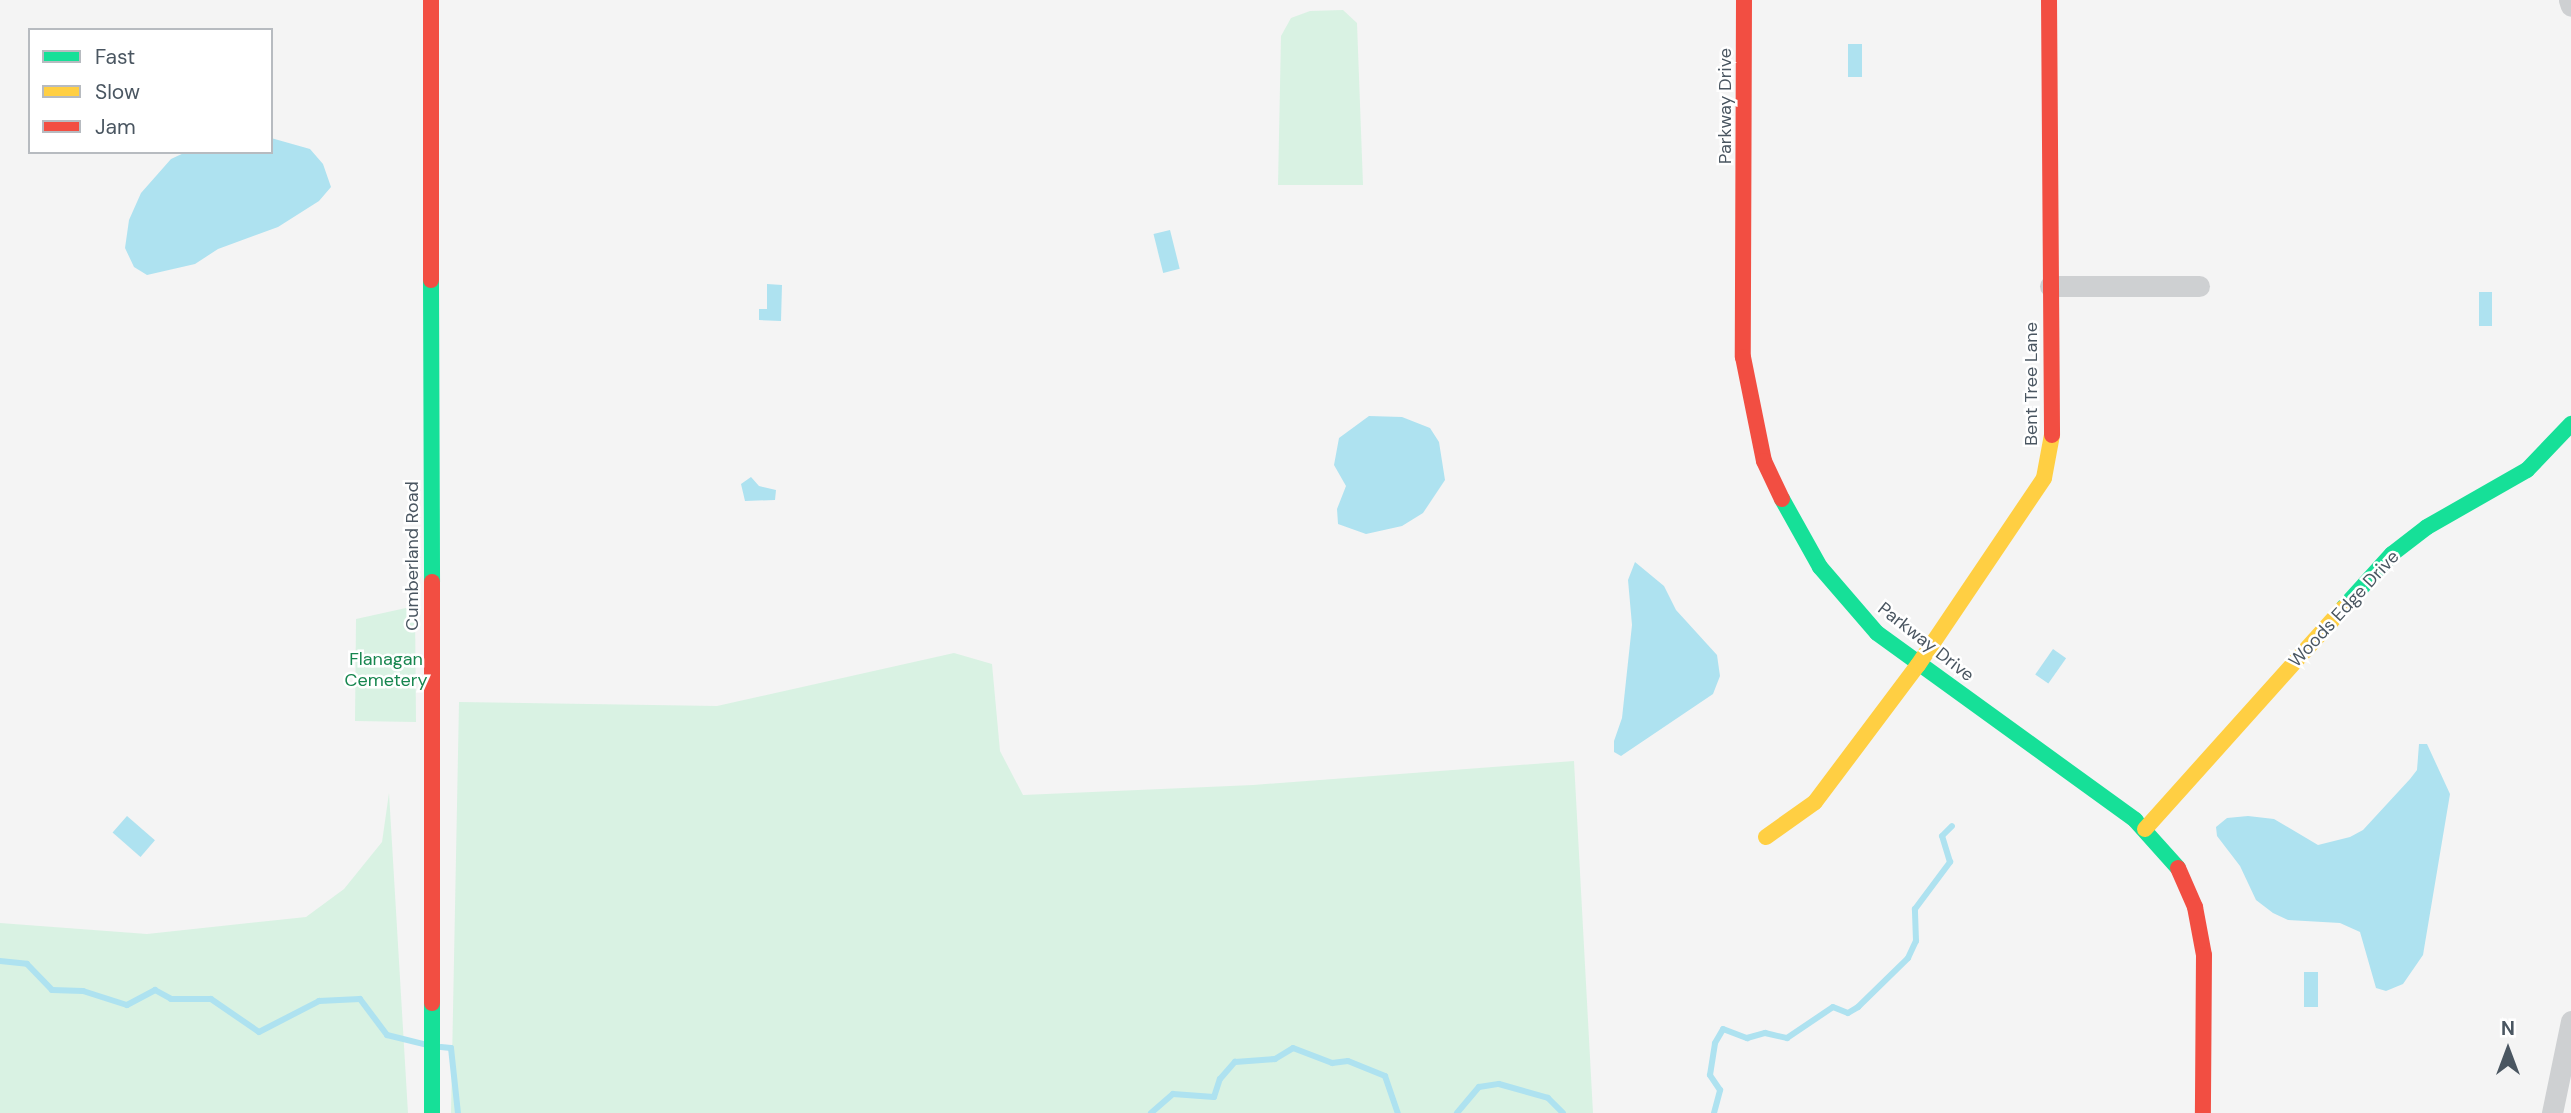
<!DOCTYPE html>
<style>
body{margin:0}
#map{position:relative;width:2571px;height:1113px;overflow:hidden;background:#f4f4f4;font-family:"DM Sans",sans-serif}
div>[style]{position:absolute}
[style*='--x']{left:calc(var(--x)*1px);top:calc(var(--y)*1px);width:calc(var(--w)*1px);rotate:calc(var(--a)*1deg)}
.green>*{inset:0;background:#d9f2e3}
.water>*{inset:0;background:#aee2f0;transform-origin:0 0}
.stream>*{height:6px;margin:-3px;padding:0 3px;transform-origin:3px;border-radius:3px;background:#aee2f0}
.street>*{height:21px;margin:-10.5px;padding:0 10.5px;transform-origin:10.5px;border-radius:10.5px;background:#ced0d2}
.fast>*{height:16px;margin:-8px;padding:0 8px;transform-origin:8px;border-radius:8px;background:#16e098}
.slow>*{height:16px;margin:-8px;padding:0 8px;transform-origin:8px;border-radius:8px;background:#ffcf43}
.jam>*{height:16px;margin:-8px;padding:0 8px;transform-origin:8px;border-radius:8px;background:#f24e42}
span{translate:-50% -50%;white-space:nowrap;text-align:center;line-height:1.15;-webkit-text-stroke:5px #fff;paint-order:stroke}
.street-label{font-size:18px;color:#4a5661}
.park-label{font-size:18px;color:#17864f}
.legend{position:absolute;left:28px;top:28px;width:245px;height:126px;box-sizing:border-box;background:#fff;border:2px solid #b7bbc0;margin:0;padding:9px 12px;list-style:none;font-size:21px;color:#4a5661}
.legend li{display:flex;align-items:center;gap:14px;height:35px}
.legend b{width:35px;border:2px solid #b7bbc0}
.north{position:absolute;left:2473px;top:1015px;width:70px;height:70px;-webkit-text-stroke:5px #fff;paint-order:stroke;rotate:0deg;font-size:19px;font-weight:700;line-height:28px;text-align:center;color:#4a5661}
.north::after{content:'';display:block;margin:auto;width:24px;height:32px;background:#4a5661;clip-path:polygon(50% 0,100% 100%,50% 72%,0 100%)}
</style>
<div id="map">
<div class="green">
<div style="clip-path:polygon(1343px 10px,1357px 23px,1363px 185px,1278px 185px,1281px 36px,1291px 18px,1310px 11px)"></div>
<div style="clip-path:polygon(415px 606px,416px 722px,355px 721px,356px 619px)"></div>
<div style="clip-path:polygon(954px 653px,992px 664px,1000px 751px,1023px 795px,1253px 785px,1574px 761px,1593px 1113px,451px 1113px,459px 702px,717px 706px)"></div>
<div style="clip-path:polygon(389px 793px,408px 1113px,0 1113px,0 923px,147px 934px,306px 917px,344px 889px,382px 842px)"></div>
</div>
<div class="water">
<div style="left:1848px;top:44px;width:14px;height:33px"></div>
<div style="clip-path:polygon(271px 138px,310px 149px,323px 164px,331px 187px,319px 201px,278px 227px,218px 249px,195px 264px,147px 275px,134px 267px,125px 248px,129px 220px,141px 193px,171px 159px,186px 152px,271px 152px)"></div>
<div style="left:1170px;top:230px;width:40px;height:17px;rotate:76deg"></div>
<div style="clip-path:polygon(767px 284px,782px 285px,781px 321px,759px 320px,759px 309px,767px 309px)"></div>
<div style="left:2479px;top:292px;width:13px;height:34px"></div>
<div style="clip-path:polygon(1369px 416px,1402px 417px,1430px 428px,1439px 442px,1445px 480px,1423px 513px,1402px 526px,1366px 534px,1338px 524px,1337px 509px,1346px 486px,1334px 465px,1339px 438px)"></div>
<div style="clip-path:polygon(751px 477px,759px 486px,776px 490px,775px 500px,745px 501px,741px 484px)"></div>
<div style="clip-path:polygon(1635px 562px,1664px 586px,1676px 610px,1717px 655px,1720px 676px,1713px 694px,1621px 756px,1614px 752px,1614px 741px,1622px 718px,1632px 625px,1628px 580px)"></div>
<div style="left:2053px;top:649px;width:16px;height:31px;rotate:35deg"></div>
<div style="clip-path:polygon(2419px 744px,2427px 744px,2450px 794px,2423px 955px,2403px 984px,2386px 991px,2376px 988px,2360px 932px,2340px 923px,2288px 920px,2273px 913px,2256px 900px,2240px 866px,2217px 836px,2216px 827px,2227px 818px,2248px 816px,2274px 819px,2318px 845px,2350px 837px,2363px 830px,2410px 779px,2417px 770px)"></div>
<div style="left:127px;top:816px;width:37px;height:22px;rotate:41deg"></div>
<div style="left:2304px;top:972px;width:14px;height:35px"></div>
</div>
<div class="stream">
<div style="--x:0;--y:961;--w:27;--a:6"></div>
<div style="--x:27;--y:964;--w:36;--a:46"></div>
<div style="--x:52;--y:990;--w:31;--a:2"></div>
<div style="--x:83;--y:991;--w:46;--a:17.7"></div>
<div style="--x:127;--y:1005;--w:32;--a:-28"></div>
<div style="--x:155;--y:990;--w:18;--a:29"></div>
<div style="--x:171;--y:999;--w:40;--a:0"></div>
<div style="--x:211;--y:999;--w:58;--a:34.5"></div>
<div style="--x:259;--y:1032;--w:68;--a:-27.3"></div>
<div style="--x:319;--y:1001;--w:41;--a:-2.8"></div>
<div style="--x:360;--y:999;--w:45;--a:53.1"></div>
<div style="--x:387;--y:1035;--w:38;--a:14"></div>
<div style="--x:441;--y:1047;--w:10;--a:6"></div>
<div style="--x:451;--y:1048;--w:65;--a:83.9"></div>
<div style="--x:1151;--y:1113;--w:29;--a:-41"></div>
<div style="--x:1173;--y:1094;--w:41;--a:4.2"></div>
<div style="--x:1214;--y:1097;--w:19;--a:-72"></div>
<div style="--x:1220;--y:1079;--w:23;--a:-49"></div>
<div style="--x:1235;--y:1062;--w:40;--a:-4.3"></div>
<div style="--x:1275;--y:1059;--w:21;--a:-31"></div>
<div style="--x:1293;--y:1048;--w:42;--a:21"></div>
<div style="--x:1332;--y:1063;--w:16;--a:-7"></div>
<div style="--x:1348;--y:1061;--w:40;--a:22"></div>
<div style="--x:1385;--y:1076;--w:39;--a:71"></div>
<div style="--x:1457;--y:1113;--w:34;--a:-50"></div>
<div style="--x:1479;--y:1087;--w:20;--a:-9"></div>
<div style="--x:1499;--y:1084;--w:51;--a:15.9"></div>
<div style="--x:1548;--y:1098;--w:21;--a:45"></div>
<div style="--x:1714;--y:1113;--w:24;--a:-75"></div>
<div style="--x:1720;--y:1090;--w:18;--a:-124"></div>
<div style="--x:1710;--y:1075;--w:32;--a:-81"></div>
<div style="--x:1715;--y:1043;--w:16;--a:-60"></div>
<div style="--x:1723;--y:1029;--w:26;--a:21"></div>
<div style="--x:1747;--y:1038;--w:19;--a:-16"></div>
<div style="--x:1765;--y:1033;--w:23;--a:13"></div>
<div style="--x:1787;--y:1038;--w:55;--a:-34"></div>
<div style="--x:1833;--y:1007;--w:16;--a:22"></div>
<div style="--x:1848;--y:1013;--w:12;--a:-31"></div>
<div style="--x:1858;--y:1007;--w:70;--a:-44.4"></div>
<div style="--x:1908;--y:958;--w:19;--a:-65"></div>
<div style="--x:1916;--y:941;--w:32;--a:-92"></div>
<div style="--x:1915;--y:909;--w:59;--a:-53.3"></div>
<div style="--x:1950;--y:862;--w:27;--a:-107"></div>
<div style="--x:1942;--y:836;--w:14;--a:-45"></div>
</div>
<div class="street">
<div style="--x:2569;--y:0;--w:6;--a:72"></div>
<div style="--x:2050;--y:286;--w:149;--a:0"></div>
<div style="--x:2552;--y:1113;--w:94;--a:-78.3"></div>
</div>
<div class="fast">
<div style="--x:431;--y:280;--w:302;--a:89.8"></div>
<div style="--x:1782;--y:499;--w:78;--a:60.8"></div>
<div style="--x:1820;--y:567;--w:87;--a:49.2"></div>
<div style="--x:1877;--y:633;--w:319;--a:35.9"></div>
<div style="--x:2135;--y:820;--w:64;--a:48.1"></div>
<div style="--x:2343;--y:608;--w:73;--a:-47.8"></div>
<div style="--x:2392;--y:554;--w:44;--a:-37.6"></div>
<div style="--x:2427;--y:527;--w:115;--a:-29.7"></div>
<div style="--x:2527;--y:470;--w:64;--a:-46.3"></div>
<div style="--x:432;--y:1003;--w:110;--a:90"></div>
</div>
<div class="slow">
<div style="--x:2145;--y:829;--w:297;--a:-48.1"></div>
<div style="--x:1766;--y:837;--w:60;--a:-35.5"></div>
<div style="--x:1815;--y:802;--w:171;--a:-53.1"></div>
<div style="--x:1918;--y:665;--w:225;--a:-56"></div>
<div style="--x:2044;--y:478;--w:44;--a:-79.5"></div>
</div>
<div class="jam">
<div style="--x:431;--y:0;--w:280;--a:90"></div>
<div style="--x:1744;--y:0;--w:357;--a:90.2"></div>
<div style="--x:1743;--y:357;--w:106;--a:78.6"></div>
<div style="--x:1764;--y:461;--w:42;--a:64.7"></div>
<div style="--x:2049;--y:0;--w:435;--a:89.6"></div>
<div style="--x:432;--y:582;--w:421;--a:90"></div>
<div style="--x:2178;--y:868;--w:43;--a:66.4"></div>
<div style="--x:2195;--y:907;--w:49;--a:79.4"></div>
<div style="--x:2204;--y:955;--w:158;--a:90.4"></div>
</div>
<div class="street-label">
<span style="left:1725px;top:106px;rotate:-90deg">Parkway Drive</span>
<span style="left:2031px;top:384px;rotate:-90deg">Bent Tree Lane</span>
<span style="left:412px;top:556px;rotate:-90deg">Cumberland Road</span>
<span style="left:2344px;top:609px;rotate:-47deg">Woods Edge Drive</span>
<span style="left:1926px;top:642px;rotate:38deg">Parkway Drive</span>
</div>
<div class="park-label">
<span style="left:386px;top:670px">Flanagan<br>Cemetery</span>
</div>
<ul class="legend">
<li><b style="height:9px;background:#16e098"></b>Fast</li>
<li><b style="height:9px;background:#ffcf43"></b>Slow</li>
<li><b style="height:9px;background:#f24e42"></b>Jam</li>
</ul>
<div class="north">N</div>
</div>
